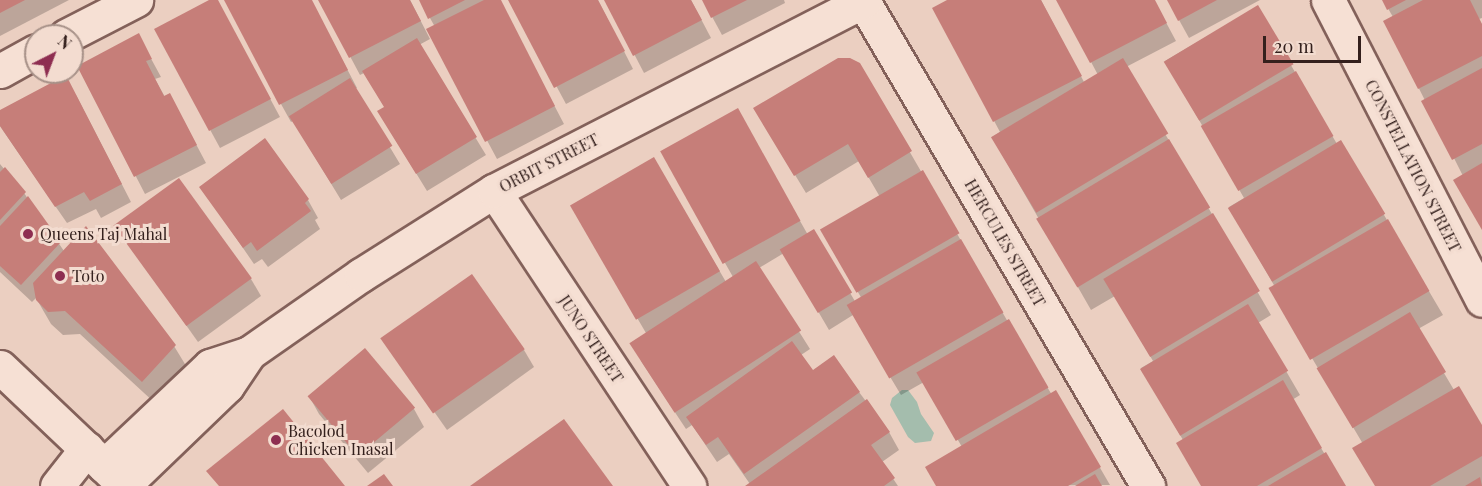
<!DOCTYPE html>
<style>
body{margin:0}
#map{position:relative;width:1482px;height:486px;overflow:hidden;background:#ebcfc1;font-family:"Playfair Display",serif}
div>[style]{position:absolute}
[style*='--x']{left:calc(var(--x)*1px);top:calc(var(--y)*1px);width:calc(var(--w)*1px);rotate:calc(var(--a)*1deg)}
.water>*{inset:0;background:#a4bdad}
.shadow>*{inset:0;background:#0003}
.building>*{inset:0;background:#c67e79;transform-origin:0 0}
.roads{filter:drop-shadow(2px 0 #83615a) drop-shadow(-2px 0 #83615a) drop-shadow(0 2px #83615a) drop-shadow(0 -2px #83615a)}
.minor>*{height:33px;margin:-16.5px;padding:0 16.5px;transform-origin:16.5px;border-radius:16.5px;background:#f6e0d4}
.dots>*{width:16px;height:16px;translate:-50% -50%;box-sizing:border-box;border:3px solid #f3dcd0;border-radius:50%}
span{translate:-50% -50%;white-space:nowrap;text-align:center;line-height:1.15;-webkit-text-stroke:6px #f3dcd0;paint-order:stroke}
.street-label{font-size:16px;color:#34201d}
.poi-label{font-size:16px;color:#34201d}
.left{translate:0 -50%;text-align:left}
.north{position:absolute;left:24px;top:24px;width:60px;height:60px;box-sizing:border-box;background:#f3dcd0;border:2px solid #a79188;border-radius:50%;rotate:42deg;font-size:16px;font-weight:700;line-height:24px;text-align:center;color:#34201d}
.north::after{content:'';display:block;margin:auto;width:21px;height:27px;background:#8e2e51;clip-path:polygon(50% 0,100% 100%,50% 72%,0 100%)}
.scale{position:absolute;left:1263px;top:36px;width:98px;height:27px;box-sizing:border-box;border:3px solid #34201d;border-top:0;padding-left:8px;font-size:18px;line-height:21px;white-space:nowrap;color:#34201d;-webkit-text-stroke:4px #f3dcd0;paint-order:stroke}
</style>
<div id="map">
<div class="water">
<div style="clip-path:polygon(902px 390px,908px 390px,917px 402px,921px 414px,934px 433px,931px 441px,915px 443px,908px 437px,890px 405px,892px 398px)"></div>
</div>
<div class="shadow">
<div style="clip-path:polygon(0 0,69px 0,0 36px)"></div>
<div style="clip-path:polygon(212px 0,217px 0,280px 117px,220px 148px,156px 30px)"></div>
<div style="clip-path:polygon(226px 0,311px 0,357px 88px,355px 89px,400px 164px,341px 200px,293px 121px,291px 122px,281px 104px)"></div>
<div style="clip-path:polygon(320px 0,410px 0,430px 39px,419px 45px,486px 155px,427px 191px,389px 129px,385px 107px,364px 73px,360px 75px)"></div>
<div style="clip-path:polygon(420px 0,499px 0,564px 124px,497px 159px,428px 30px,435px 27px)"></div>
<div style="clip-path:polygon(510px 0,598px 0,633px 69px,566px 104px)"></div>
<div style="clip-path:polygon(606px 0,691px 0,711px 38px,644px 73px)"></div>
<div style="clip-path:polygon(703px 0,784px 0,785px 3px,722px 35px)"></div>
<div style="clip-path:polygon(951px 0,1041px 0,1084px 82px,1098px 75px,1058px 0,1154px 0,1176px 41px,1126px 67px,1271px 315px,1258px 323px,1300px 395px,1292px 400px,1344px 486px,1203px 486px,1183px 440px,1141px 368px,1153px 361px,1115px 296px,1091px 310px,992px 137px,1000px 132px,934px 8px)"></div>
<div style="clip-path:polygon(1168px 0,1260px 0,1189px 38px)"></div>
<div style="clip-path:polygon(1383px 0,1482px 0,1482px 18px,1479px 19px,1482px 25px,1482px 227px,1463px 176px,1385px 21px,1393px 17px)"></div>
<div style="clip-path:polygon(1257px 7px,1337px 144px,1341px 142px,1443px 315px,1418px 329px,1454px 390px,1482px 428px,1482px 486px,1376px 486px,1363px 444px,1271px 289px,1275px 287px,1229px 207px,1244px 198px,1165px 61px)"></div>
<div style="clip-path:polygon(148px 53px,161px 77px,155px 79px,165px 97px,179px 112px,206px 163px,145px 194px,79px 66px)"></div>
<div style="clip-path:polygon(859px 64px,1008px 322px,1052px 395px,1056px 392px,1110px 485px,938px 486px,962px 447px,924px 382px,901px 395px,853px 315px,829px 330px,784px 253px,759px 268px,810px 349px,801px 355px,812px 372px,859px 392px,889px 432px,899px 450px,882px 462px,898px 486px,747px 486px,750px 484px,729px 454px,717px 462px,692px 425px,686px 429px,641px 361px,646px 333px,572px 207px,654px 159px,726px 282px,733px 277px,662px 152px,737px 110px,808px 235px,814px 232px,856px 303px,862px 299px,822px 231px,880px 197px,859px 161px,806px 193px,755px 109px)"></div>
<div style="clip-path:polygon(76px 95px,131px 202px,101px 218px,96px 209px,67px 223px,4px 132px,0 126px,0 112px)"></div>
<div style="clip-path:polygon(265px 140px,308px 200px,318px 218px,315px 220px,320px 229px,268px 267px,262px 259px,254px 264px,201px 187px)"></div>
<div style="clip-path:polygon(0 164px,24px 193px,64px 251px,174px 346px,188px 369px,156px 404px,80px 334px,63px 335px,51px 324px,36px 298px,32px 302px,0 272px)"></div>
<div style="clip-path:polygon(116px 226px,251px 279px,261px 296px,198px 342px)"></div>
<div style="clip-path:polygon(383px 339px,524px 350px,534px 367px,447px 430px)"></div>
<div style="clip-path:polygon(365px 350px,414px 409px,424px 427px,368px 473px,319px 414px,309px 396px)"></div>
</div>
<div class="building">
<div style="clip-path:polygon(0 0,25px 0,0 13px)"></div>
<div style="clip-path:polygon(209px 0,218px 0,271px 99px,209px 131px,154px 29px)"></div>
<div style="clip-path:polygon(224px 0,312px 0,348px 70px,279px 105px)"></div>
<div style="clip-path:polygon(318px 0,410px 0,421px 21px,349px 58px)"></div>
<div style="clip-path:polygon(419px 0,465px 0,428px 19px)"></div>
<div style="clip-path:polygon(484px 0,501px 0,555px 106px,485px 142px,426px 29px)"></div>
<div style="clip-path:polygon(508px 0,598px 0,625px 51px,554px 88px)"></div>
<div style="clip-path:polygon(604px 0,691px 0,702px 20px,633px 56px)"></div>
<div style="clip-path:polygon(702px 0,747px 0,711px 18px)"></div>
<div style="clip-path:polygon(947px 0,1041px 0,1082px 76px,993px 122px,932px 8px)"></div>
<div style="clip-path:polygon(1056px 0,1155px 0,1167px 23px,1090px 63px)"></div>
<div style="clip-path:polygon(1167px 0,1217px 0,1178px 21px)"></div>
<div style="clip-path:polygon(1382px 0,1406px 0,1387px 10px)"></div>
<div style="clip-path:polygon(1423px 0,1470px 0,1482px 24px,1482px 56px,1418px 89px,1383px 21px)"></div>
<div style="left:1258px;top:5px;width:69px;height:110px;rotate:59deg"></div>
<div style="clip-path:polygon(139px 33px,152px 59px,146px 61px,164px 96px,170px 93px,197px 145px,134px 177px,77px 66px)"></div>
<div style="clip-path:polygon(417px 38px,477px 137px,416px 174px,377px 111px,384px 107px,362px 71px)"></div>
<div style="clip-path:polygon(838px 58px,850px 58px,860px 63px,912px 151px,868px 178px,848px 144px,794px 176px,753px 108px)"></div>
<div style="left:1123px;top:58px;width:88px;height:154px;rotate:59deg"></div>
<div style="clip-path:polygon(1482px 68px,1482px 144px,1452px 160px,1421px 101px)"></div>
<div style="left:1296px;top:71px;width:75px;height:110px;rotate:60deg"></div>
<div style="clip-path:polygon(66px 75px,122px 184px,90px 201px,84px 192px,55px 207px,0 126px,0 110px)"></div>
<div style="left:350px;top:78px;width:80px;height:72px;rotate:58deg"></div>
<div style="left:738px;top:108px;width:129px;height:89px;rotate:61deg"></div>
<div style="clip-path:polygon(265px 138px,309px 199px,305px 203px,311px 211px,257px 251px,251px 242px,243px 248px,199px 187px)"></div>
<div style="left:1169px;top:139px;width:80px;height:155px;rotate:59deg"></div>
<div style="left:1341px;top:140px;width:86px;height:132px;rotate:59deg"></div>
<div style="left:654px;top:157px;width:132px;height:97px;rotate:60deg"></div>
<div style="clip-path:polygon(1482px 163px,1482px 230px,1453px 180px)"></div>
<div style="clip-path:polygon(5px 167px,26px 192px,0 220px,0 172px)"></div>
<div style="left:923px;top:170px;width:73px;height:119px;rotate:60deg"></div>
<div style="left:179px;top:178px;width:124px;height:81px;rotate:54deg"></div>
<div style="clip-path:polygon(28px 196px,61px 242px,21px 285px,0 266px,0 226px)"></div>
<div style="left:1213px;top:213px;width:91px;height:128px;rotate:59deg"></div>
<div style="left:1388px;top:219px;width:83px;height:138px;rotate:60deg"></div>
<div style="clip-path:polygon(86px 226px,176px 345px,142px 382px,65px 311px,48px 312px,36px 300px,33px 283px)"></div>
<div style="left:814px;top:229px;width:74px;height:40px;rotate:59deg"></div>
<div style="left:961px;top:239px;width:85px;height:132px;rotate:60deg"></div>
<div style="left:756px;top:261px;width:83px;height:151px;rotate:57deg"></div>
<div style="left:472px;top:274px;width:92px;height:112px;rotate:55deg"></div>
<div style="left:1248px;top:304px;width:78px;height:126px;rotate:59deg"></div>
<div style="left:1410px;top:312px;width:70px;height:109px;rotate:59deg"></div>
<div style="left:1009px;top:319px;width:79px;height:107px;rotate:60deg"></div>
<div style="clip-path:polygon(792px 341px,813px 370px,834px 355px,860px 392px,744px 474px,718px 437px,706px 445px,686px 417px)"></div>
<div style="left:365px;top:348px;width:78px;height:75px;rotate:50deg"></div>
<div style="clip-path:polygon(1283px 380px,1322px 448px,1257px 486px,1201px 486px,1176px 443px)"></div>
<div style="clip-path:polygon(1459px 386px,1482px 425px,1482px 456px,1430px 486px,1375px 486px,1352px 448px)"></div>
<div style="clip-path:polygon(1056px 390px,1101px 467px,1068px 486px,936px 486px,925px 467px)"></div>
<div style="clip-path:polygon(867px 399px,890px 432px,871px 445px,895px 478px,884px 486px,745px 486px)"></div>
<div style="clip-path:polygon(283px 409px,345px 486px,219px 486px,206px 471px)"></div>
<div style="clip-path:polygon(564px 419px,613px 486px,470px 486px)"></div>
<div style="clip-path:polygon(1326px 452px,1346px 486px,1268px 486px)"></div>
<div style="clip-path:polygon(384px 474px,393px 486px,367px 486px)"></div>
<div style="clip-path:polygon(1095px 474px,1102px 486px,1075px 486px)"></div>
<div style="clip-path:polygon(1480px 477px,1482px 486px,1465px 486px)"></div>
</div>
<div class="roads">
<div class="minor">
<div style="--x:1328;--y:0;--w:337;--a:62.8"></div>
<div style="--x:863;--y:1;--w:563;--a:59.56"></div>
<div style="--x:66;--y:36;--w:79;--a:-27.2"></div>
<div style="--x:0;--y:71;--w:41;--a:-29.1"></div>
<div style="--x:494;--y:191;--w:354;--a:56.5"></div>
<div style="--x:0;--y:367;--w:167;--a:43.5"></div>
<div style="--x:104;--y:466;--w:146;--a:-43.3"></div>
<div style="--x:210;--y:366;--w:41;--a:-18.4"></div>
<div style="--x:249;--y:353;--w:136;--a:-34.9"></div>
<div style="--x:361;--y:275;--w:157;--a:-32.3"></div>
<div style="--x:494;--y:191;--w:417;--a:-27.2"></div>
<div style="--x:124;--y:485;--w:143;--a:-43.9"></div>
<div style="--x:227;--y:386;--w:40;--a:-56"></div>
<div style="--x:57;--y:486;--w:48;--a:-51.7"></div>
</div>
</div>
<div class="dots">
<div style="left:28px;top:234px;background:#8e2e51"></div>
<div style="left:60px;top:276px;background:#8e2e51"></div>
<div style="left:276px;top:440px;background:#8e2e51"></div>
</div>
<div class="street-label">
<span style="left:549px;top:163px;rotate:-27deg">ORBIT STREET</span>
<span style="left:1413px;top:166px;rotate:63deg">CONSTELLATION STREET</span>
<span style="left:1005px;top:243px;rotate:60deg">HERCULES STREET</span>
<span style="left:591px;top:339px;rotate:56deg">JUNO STREET</span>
</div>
<div class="poi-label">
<span class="left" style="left:40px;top:234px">Queens Taj Mahal</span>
<span class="left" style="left:72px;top:276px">Toto</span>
<span class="left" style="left:288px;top:440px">Bacolod<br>Chicken Inasal</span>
</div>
<div class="north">N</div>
<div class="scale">20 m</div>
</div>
